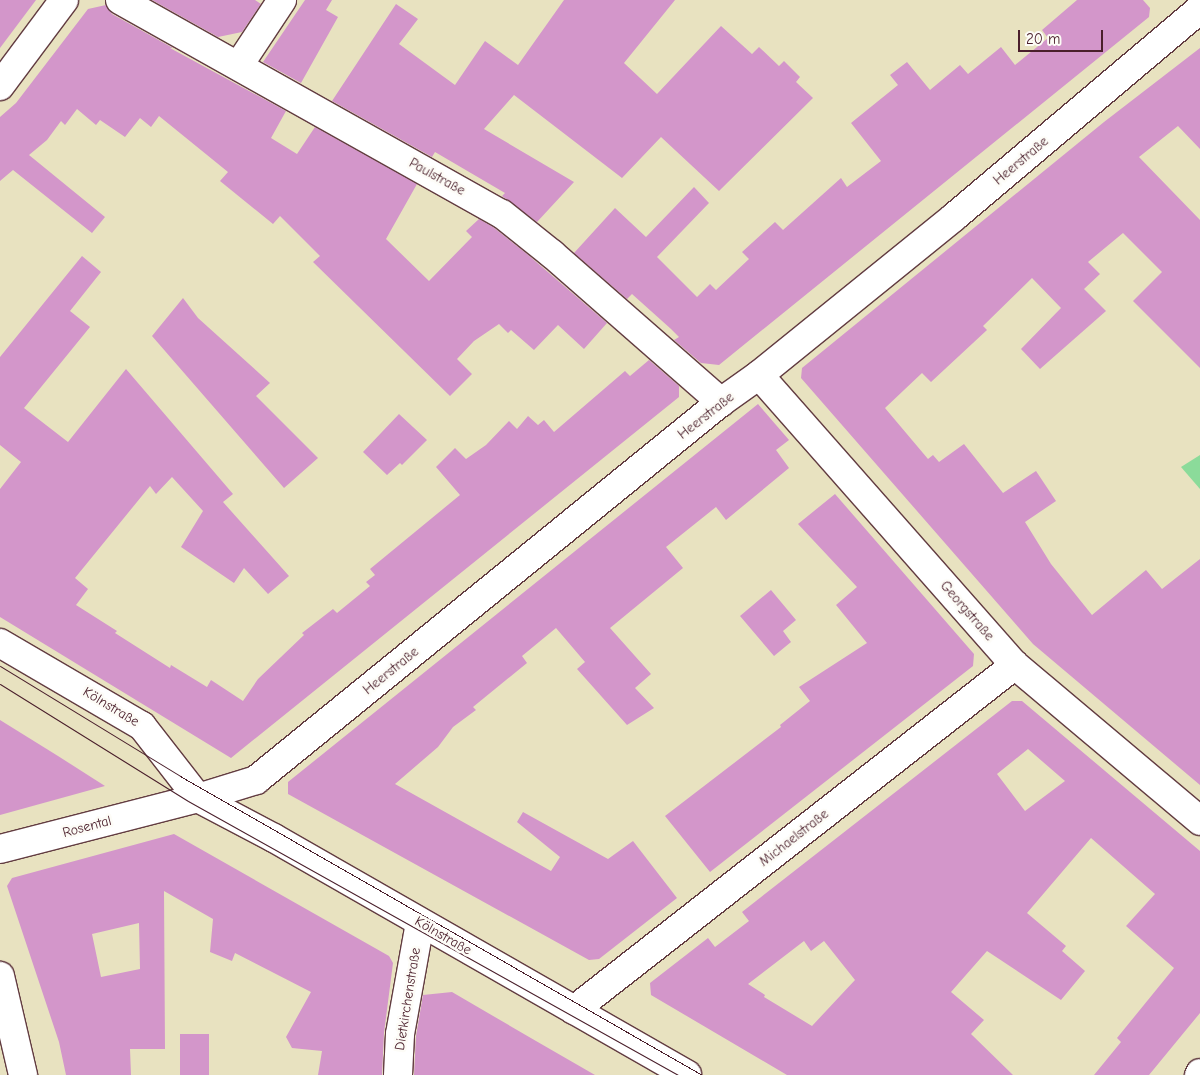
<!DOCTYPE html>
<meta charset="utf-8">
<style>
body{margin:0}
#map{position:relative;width:1200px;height:1075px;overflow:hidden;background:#e8e2c0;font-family:"Comic Neue",sans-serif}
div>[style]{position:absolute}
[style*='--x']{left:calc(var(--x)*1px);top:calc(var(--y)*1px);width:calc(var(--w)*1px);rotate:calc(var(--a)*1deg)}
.green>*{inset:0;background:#8bdb9a}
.building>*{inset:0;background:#d396ca;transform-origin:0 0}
.roads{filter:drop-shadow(1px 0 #623c41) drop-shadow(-1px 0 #623c41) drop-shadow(0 1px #623c41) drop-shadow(0 -1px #623c41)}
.minor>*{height:28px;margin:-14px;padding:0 14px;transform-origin:14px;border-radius:14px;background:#fff}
.tertiary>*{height:28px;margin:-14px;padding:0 14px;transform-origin:14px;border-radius:14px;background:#fff}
.tram>*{height:1px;margin:-0.5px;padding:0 0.5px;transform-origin:0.5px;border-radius:0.5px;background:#4a1f2b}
span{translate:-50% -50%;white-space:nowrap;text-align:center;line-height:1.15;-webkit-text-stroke:5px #fdfcf7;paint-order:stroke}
.street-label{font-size:14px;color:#4a1f2b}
.scale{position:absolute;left:1018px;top:30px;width:85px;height:22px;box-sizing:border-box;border:2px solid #4a1f2b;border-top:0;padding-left:6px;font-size:15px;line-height:18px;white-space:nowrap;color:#4a1f2b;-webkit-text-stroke:4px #fdfcf7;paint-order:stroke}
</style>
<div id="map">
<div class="green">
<div style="clip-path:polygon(1200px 455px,1200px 489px,1181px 467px)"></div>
</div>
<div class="building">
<div style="clip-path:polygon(0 0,36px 0,0 48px)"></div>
<div style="clip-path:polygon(152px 0,255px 0,261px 4px,242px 32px,218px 37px)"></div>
<div style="clip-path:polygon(305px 0,332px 0,326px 10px,338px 17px,301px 83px,263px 62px)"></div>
<div style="clip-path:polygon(564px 0,675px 0,624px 63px,657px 94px,721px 26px,752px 54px,759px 47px,779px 66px,784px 61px,800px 77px,796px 82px,813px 98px,719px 191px,661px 137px,622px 178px,514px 95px,484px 129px,574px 182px,537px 222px,502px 196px,505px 193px,435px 152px,432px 157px,332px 101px,396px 4px,418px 19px,399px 44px,455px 85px,485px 41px,518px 65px)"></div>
<div style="clip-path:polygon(1077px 0,1143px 0,1150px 8px,1149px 17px,719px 365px,701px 363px,674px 340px,679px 337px,671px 329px,632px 294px,627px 299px,574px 253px,615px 208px,646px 237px,694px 187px,709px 203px,657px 257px,697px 297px,710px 284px,716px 290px,749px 259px,742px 252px,775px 222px,783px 230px,841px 178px,847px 187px,881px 161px,851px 123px,898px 85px,890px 75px,907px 62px,930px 90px,960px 65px,968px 74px,1001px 47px,1015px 65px,1048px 38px,1042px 30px)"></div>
<div style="clip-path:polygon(106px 5px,112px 14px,173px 48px,170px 48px,286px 111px,271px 138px,297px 154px,315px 127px,417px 184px,386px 239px,429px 281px,472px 237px,466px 231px,479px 219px,493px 227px,527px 254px,607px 323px,584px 349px,558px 325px,534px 350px,511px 330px,508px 333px,499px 324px,474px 341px,457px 359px,472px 374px,450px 396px,313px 262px,320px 256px,280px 216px,273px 224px,220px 181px,228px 172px,159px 116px,151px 127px,140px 118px,125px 137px,100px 120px,96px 125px,77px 109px,65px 125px,61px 121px,47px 140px,29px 155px,105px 217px,92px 233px,13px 170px,0 181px,0 117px,16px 103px,88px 9px)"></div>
<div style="clip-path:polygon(1200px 48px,1200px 149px,1178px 126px,1139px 157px,1200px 220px,1200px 368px,1133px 301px,1162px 272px,1123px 233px,1088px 262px,1100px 274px,1084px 289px,1106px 311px,1040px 369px,1021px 349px,1061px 308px,1032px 278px,983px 326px,987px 330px,931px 382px,922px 373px,885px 408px,928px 459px,933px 455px,939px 462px,964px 444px,1003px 493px,1036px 471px,1056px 501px,1025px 522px,1051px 564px,1092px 615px,1146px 570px,1162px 589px,1200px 559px,1200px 785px,1033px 644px,801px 378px,802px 368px,1104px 122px)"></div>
<div style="clip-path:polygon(82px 256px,101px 272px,70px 311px,90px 327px,24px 408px,68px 442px,126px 369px,233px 494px,223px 502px,289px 576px,268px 594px,244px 568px,234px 583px,181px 547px,203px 511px,172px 477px,156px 494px,150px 486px,75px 578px,88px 589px,76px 605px,117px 631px,115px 633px,170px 668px,171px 665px,207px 687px,211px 680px,243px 701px,258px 679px,304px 635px,302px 633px,333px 609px,337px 613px,370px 586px,366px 582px,375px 575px,370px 569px,460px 495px,436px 467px,455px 448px,466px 459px,486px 445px,509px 421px,517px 429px,528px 416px,538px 425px,544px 420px,554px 432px,625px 371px,630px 376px,649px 360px,679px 386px,679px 397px,231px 758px,0 617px,0 489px,21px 462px,0 445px,0 357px)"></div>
<div style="clip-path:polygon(183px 298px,198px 318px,270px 383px,256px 396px,318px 458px,284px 488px,152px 336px)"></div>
<div style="clip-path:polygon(758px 404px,789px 440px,776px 450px,789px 468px,726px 520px,716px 507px,666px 547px,683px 568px,610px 628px,651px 674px,635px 688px,654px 708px,627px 725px,577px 669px,585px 662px,556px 628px,522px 656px,527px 663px,473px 707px,476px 710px,453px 727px,438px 747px,395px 784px,551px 871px,560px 857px,517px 822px,523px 812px,608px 859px,633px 841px,677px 898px,599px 959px,589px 960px,288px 794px,288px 782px)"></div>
<div style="clip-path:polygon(399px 414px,427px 440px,402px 465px,400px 463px,387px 475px,363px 452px)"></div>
<div style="clip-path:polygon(835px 494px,974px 654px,973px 666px,710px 872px,665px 816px,781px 727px,780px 725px,810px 701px,799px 687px,867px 643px,836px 605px,857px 587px,798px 524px)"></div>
<div style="clip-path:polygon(771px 590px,796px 620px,783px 631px,791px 642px,774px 656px,740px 616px)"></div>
<div style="clip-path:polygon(evenodd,1012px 701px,1022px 701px,1200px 851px,1200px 1013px,1149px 1075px,1094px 1075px,1121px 1042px,1117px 1038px,1174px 968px,1126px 926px,1155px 894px,1091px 838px,1027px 913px,1066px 946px,1062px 951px,1085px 971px,1061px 1000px,987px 951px,951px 992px,984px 1020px,971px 1034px,1013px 1075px,787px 1075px,651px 995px,650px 983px,708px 938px,715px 947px,749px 921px,742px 912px,1012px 701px,1028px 749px,1065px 781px,1025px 811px,997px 774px,1028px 749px,1012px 701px,804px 941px,811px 951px,824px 941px,855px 980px,812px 1026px,764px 997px,765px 995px,748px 984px,804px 941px)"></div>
<div style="clip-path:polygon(0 720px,58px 756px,105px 786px,0 815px)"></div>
<div style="clip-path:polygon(evenodd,174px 834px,389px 956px,393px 963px,384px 1033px,382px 1075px,318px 1075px,322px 1051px,292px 1048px,286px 1037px,311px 992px,235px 953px,232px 961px,210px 952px,213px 919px,164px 891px,165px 1049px,130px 1049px,131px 1075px,66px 1075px,59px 1042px,7px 886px,12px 878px,174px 834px,139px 923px,140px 969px,101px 977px,92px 934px,139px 923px)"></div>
<div style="clip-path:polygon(452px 992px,536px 1041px,595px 1075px,414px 1075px,416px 1036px,423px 995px)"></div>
<div style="left:209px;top:1034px;width:41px;height:29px;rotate:90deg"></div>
</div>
<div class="roads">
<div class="minor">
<div style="--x:120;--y:0;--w:438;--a:29.3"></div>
<div style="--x:502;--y:214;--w:64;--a:38.7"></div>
<div style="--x:552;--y:254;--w:225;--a:41.2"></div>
<div style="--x:239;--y:65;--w:78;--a:-56.5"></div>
<div style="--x:0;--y:86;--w:107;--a:-53.3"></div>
<div style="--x:759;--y:375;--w:387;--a:48.6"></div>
<div style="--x:1015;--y:665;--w:242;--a:40.1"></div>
<div style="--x:198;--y:798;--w:61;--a:-17.2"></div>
<div style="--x:256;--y:780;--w:599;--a:-39.11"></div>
<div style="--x:721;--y:402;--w:47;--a:-35.4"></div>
<div style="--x:759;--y:375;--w:251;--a:-39"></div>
<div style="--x:954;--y:217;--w:322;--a:-40.2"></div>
<div style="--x:574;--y:1010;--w:560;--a:-38.04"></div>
<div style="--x:398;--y:1075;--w:41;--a:-87.2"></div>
<div style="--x:400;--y:1034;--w:113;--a:-79.8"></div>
<div style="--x:1199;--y:1075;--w:2;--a:-63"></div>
</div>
<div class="tertiary">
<div style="--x:0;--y:643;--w:164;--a:30.3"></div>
<div style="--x:142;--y:726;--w:91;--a:52.1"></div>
<div style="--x:198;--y:798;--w:86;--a:27.8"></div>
<div style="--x:274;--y:838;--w:476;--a:29.8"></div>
<div style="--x:0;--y:849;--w:204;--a:-14.4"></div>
<div style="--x:0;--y:976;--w:102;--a:76.9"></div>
</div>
</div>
<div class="tram">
<div style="--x:0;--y:666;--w:211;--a:31.4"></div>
<div style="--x:180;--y:776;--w:602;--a:29.8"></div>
<div style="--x:0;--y:684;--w:221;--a:31.9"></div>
<div style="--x:188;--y:801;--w:561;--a:29.21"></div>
</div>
<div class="street-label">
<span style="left:1021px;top:161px;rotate:-40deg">Heerstraße</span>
<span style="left:437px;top:177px;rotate:29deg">Paulstraße</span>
<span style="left:706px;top:416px;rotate:-38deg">Heerstraße</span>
<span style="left:967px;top:611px;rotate:49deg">Georgstraße</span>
<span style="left:391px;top:671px;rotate:-39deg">Heerstraße</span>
<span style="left:111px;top:707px;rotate:31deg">Kölnstraße</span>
<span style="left:87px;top:827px;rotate:-15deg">Rosental</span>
<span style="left:794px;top:838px;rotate:-38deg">Michaelstraße</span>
<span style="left:443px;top:936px;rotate:30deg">Kölnstraße</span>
<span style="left:408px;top:999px;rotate:-81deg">Dietkirchenstraße</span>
</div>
<div class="scale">20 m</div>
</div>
